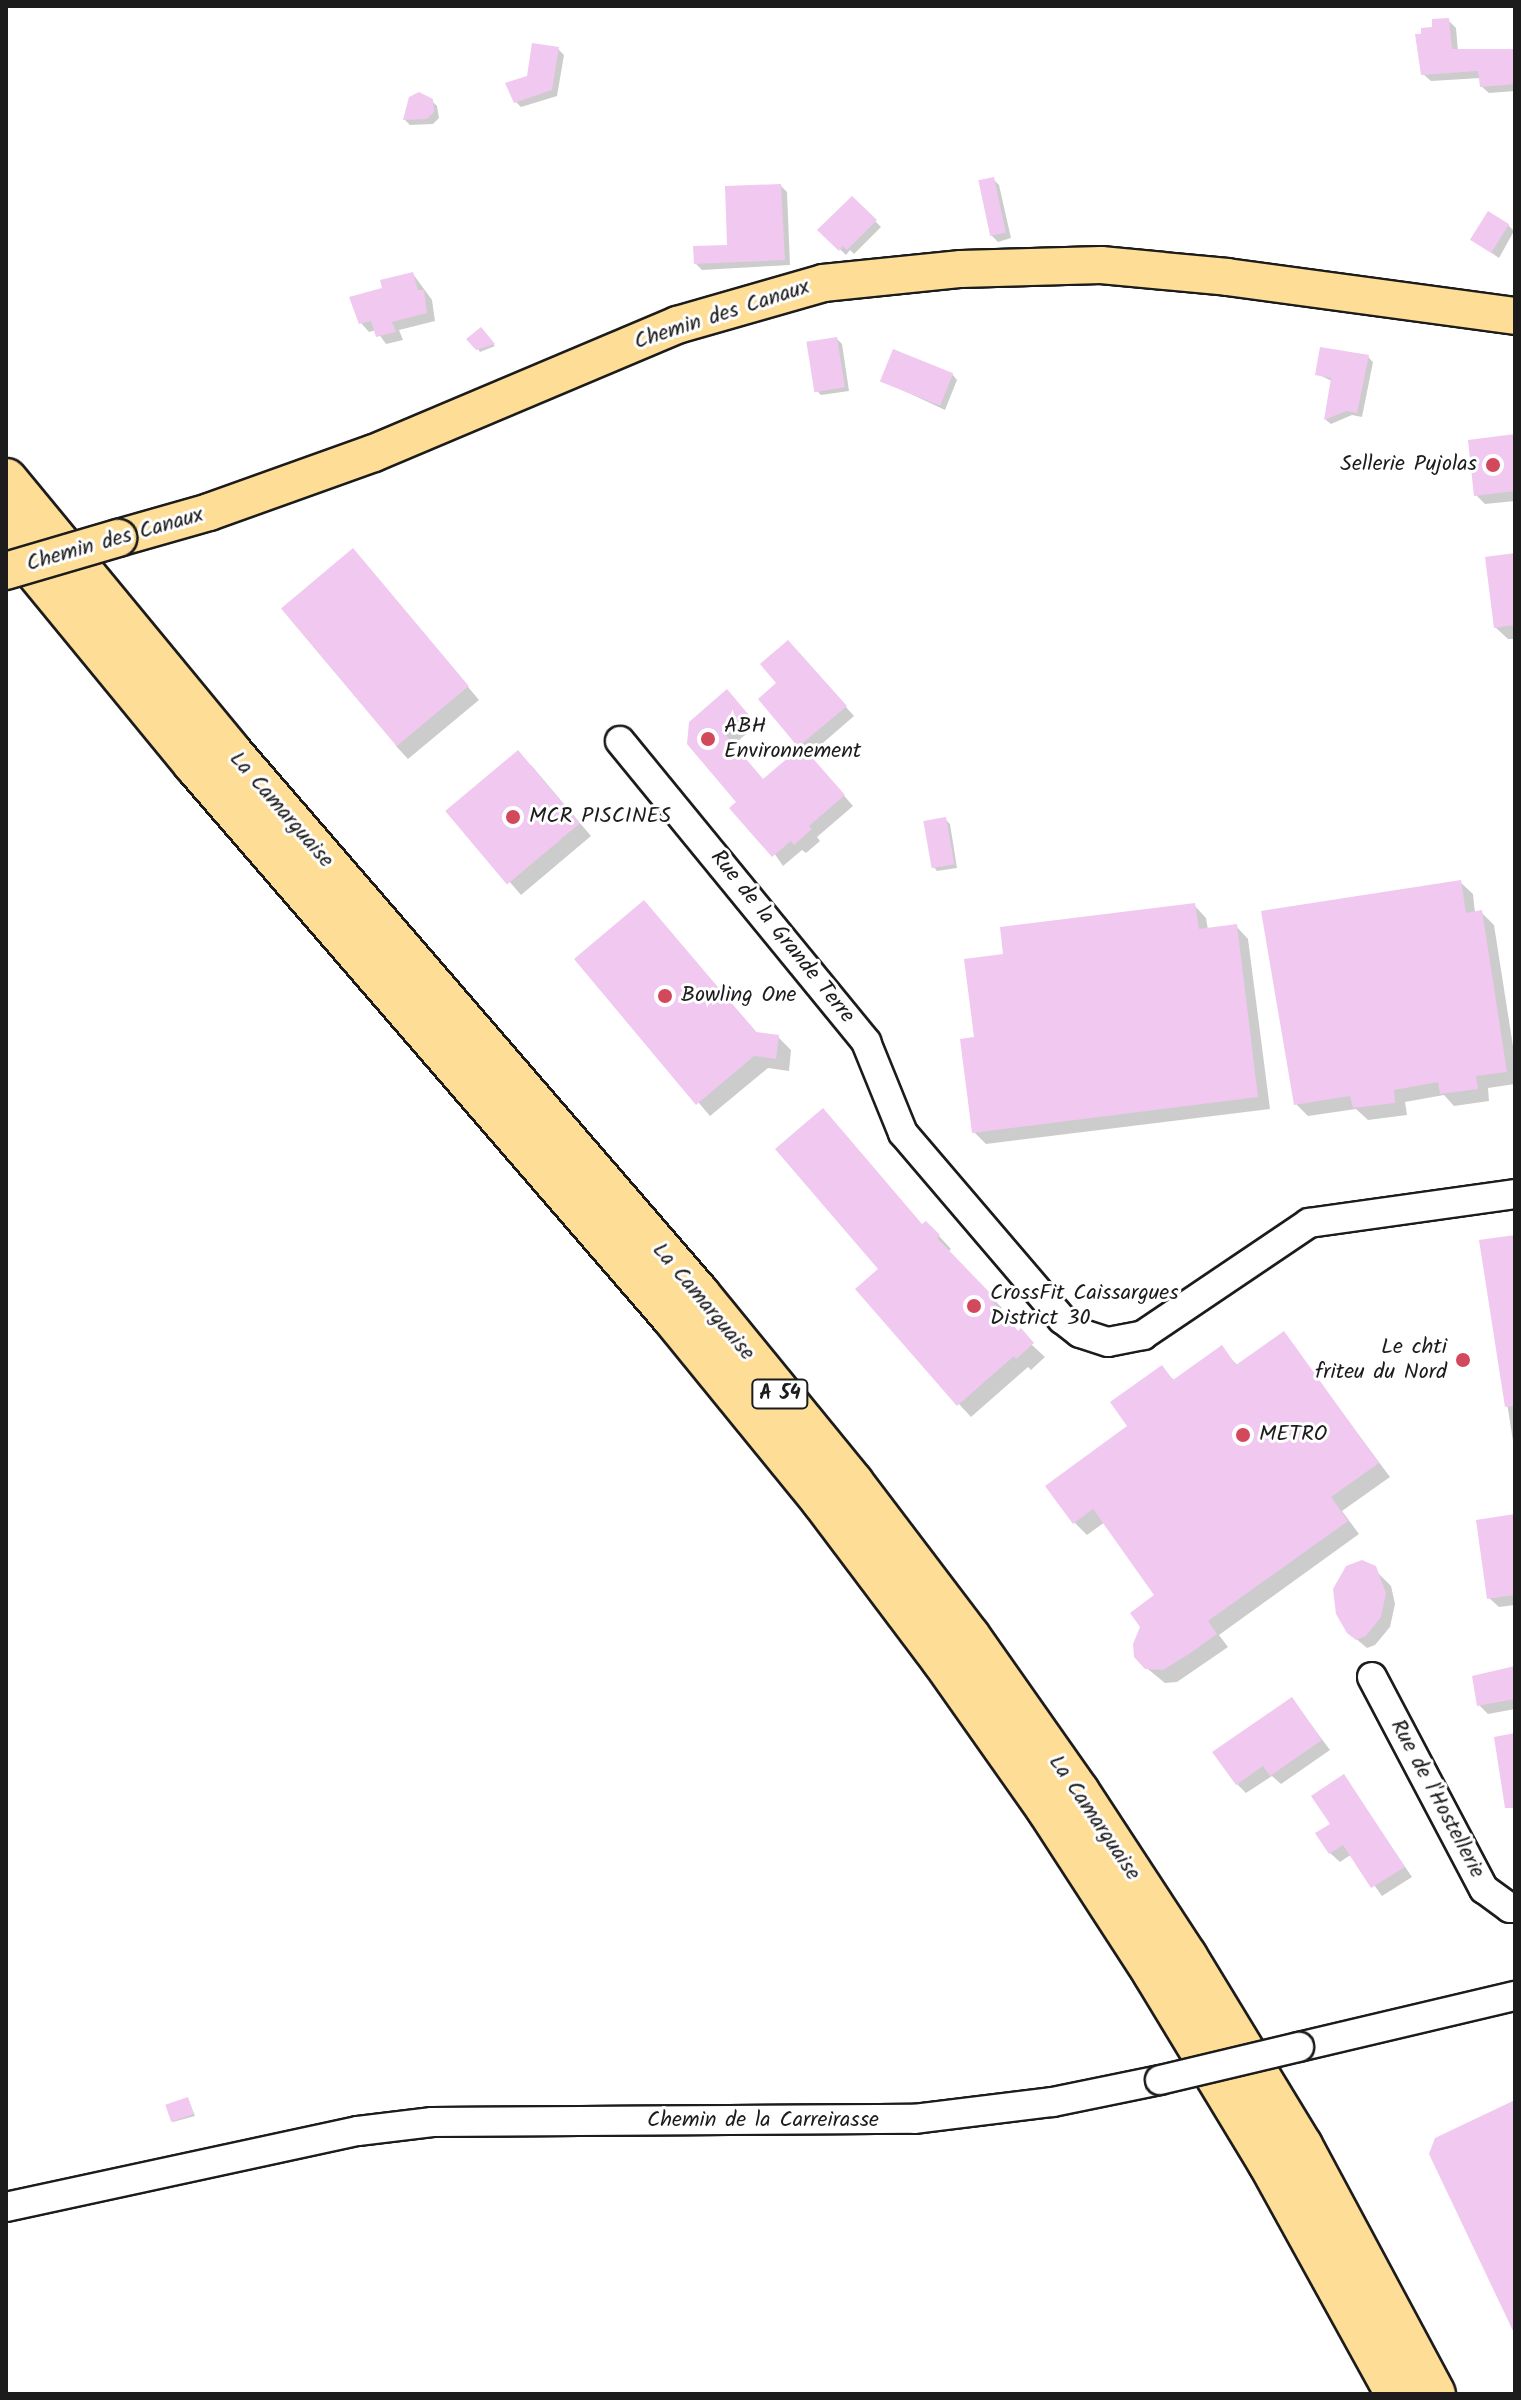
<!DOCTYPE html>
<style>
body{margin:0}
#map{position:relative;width:1521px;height:2400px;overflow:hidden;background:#fff;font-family:Kalam,sans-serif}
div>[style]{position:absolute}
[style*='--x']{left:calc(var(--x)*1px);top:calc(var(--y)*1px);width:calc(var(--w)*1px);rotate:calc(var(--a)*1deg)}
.shadow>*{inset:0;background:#0003}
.building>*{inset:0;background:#f0c8f0;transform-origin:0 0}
.roads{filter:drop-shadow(2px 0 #1c1c1c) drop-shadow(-2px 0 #1c1c1c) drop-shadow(0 2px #1c1c1c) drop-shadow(0 -2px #1c1c1c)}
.minor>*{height:28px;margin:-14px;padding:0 14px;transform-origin:14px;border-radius:14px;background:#fff}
.major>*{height:36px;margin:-18px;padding:0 18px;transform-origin:18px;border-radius:18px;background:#fedd96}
.highway>*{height:42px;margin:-21px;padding:0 21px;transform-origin:21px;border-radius:21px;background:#fedd96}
.bridges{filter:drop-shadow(2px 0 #1c1c1c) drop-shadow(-2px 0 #1c1c1c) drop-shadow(0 2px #1c1c1c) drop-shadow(0 -2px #1c1c1c)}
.minor-bridge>*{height:28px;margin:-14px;padding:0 14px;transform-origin:14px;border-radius:14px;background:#fff}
.major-bridge>*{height:36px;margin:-18px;padding:0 18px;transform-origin:18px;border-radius:18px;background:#fedd96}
.dots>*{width:22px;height:22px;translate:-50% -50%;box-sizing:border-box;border:4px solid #fff;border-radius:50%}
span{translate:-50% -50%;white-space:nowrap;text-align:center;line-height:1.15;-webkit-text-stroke:6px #fff;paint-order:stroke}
.shield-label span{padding:2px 6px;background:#fff;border:2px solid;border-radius:6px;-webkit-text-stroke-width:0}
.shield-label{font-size:20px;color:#1c1c1c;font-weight:700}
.street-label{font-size:22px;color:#1c1c1c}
.poi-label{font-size:22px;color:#1c1c1c}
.right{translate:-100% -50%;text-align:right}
.left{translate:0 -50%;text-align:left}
.frame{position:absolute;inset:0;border:8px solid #1c1c1c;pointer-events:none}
</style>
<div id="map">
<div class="shadow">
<div style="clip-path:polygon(1448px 20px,1456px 28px,1458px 51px,1515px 51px,1515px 91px,1489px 93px,1481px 86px,1481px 78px,1431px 81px,1423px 74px,1435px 29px)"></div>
<div style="clip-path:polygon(558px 49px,564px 55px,557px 96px,521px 107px,516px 102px,529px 78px)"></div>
<div style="clip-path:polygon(431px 100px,437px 106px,439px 118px,433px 124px,410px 125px,405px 120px)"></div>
<div style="clip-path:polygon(993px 179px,999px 185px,1011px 238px,998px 242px,992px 236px)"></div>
<div style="clip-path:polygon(781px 186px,787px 192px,790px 265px,702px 270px,696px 264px,729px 247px)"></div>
<div style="clip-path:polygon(852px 198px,881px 227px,854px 254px,850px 250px,846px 255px,820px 230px)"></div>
<div style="clip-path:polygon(1508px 225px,1514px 231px,1499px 258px,1474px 241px)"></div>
<div style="clip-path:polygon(413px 274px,432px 300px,435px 321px,399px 330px,403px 340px,386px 344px,376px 330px,369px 332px,361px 323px,385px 290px)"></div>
<div style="clip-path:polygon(481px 330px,495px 346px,480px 352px,478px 349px)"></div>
<div style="clip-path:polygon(837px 339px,842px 344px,849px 391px,821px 395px,816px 390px)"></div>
<div style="clip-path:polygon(1368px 357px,1373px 362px,1362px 417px,1352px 415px,1331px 424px,1326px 420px,1332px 381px,1317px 374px)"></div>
<div style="clip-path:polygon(952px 374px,957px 380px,945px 410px,883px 381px)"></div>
<div style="clip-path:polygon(1515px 436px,1515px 501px,1485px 504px,1476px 495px)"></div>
<div style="clip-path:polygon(353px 550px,479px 700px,408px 759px,396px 746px)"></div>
<div style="clip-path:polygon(1515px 555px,1515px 639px,1508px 639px,1495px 627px)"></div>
<div style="clip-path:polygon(797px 652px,854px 716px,809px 755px,853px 806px,817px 837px,820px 841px,806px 853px,802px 850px,783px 866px,739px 802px,689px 744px,737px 702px,757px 725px,733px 745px,764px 781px,802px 748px,760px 699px,779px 683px)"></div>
<div style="clip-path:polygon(531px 765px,591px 836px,521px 895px,449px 812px)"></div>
<div style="clip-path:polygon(945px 819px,950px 824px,957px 868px,937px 871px,933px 866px)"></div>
<div style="clip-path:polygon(1460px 882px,1473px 894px,1475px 913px,1481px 912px,1494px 925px,1515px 1059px,1515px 1084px,1488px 1088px,1489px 1101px,1454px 1106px,1444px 1095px,1405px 1102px,1407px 1115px,1368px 1120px,1356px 1109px,1308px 1116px,1296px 1104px)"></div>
<div style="clip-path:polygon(644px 902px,758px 1034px,778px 1037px,791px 1050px,789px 1071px,768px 1068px,710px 1116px,577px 959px)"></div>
<div style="clip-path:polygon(1194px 905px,1206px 918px,1208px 930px,1236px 926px,1248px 939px,1270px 1109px,986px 1144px,974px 1132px,976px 1038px,1005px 956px)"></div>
<div style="clip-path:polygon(923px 1226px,939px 1236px,951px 1249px,948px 1252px,1002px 1308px,999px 1310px,1019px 1333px,1045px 1357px,1031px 1370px,1028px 1367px,971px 1417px,959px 1404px)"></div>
<div style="clip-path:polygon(1515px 1237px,1515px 1454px,1482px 1242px)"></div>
<div style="clip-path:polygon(1283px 1333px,1390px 1477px,1342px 1511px,1359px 1534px,1219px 1635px,1228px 1647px,1177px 1682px,1165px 1683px,1138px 1661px,1157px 1596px,1105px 1522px,1087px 1535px,1074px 1522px,1161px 1368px,1175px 1381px,1221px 1348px,1238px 1366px)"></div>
<div style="clip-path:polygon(1515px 1516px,1515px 1605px,1499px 1607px,1489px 1598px)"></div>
<div style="clip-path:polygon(1369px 1564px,1391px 1586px,1395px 1604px,1390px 1627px,1375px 1645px,1367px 1648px,1348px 1632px)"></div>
<div style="clip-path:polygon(1515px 1669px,1515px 1709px,1488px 1714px,1479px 1705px)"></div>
<div style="clip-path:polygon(1292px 1699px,1330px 1750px,1281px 1784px,1272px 1776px,1246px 1793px,1237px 1784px)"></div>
<div style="clip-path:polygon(1344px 1777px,1412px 1877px,1382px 1896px,1352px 1854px,1340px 1862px,1330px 1853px)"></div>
<div style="clip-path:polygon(188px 2099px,195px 2116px,173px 2122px,171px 2120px)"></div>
</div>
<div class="building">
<div style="clip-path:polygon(1449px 18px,1452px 49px,1515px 49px,1515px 84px,1480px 87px,1478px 71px,1421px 75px,1415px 34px,1421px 34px,1421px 28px,1432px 27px,1432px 19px)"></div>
<div style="clip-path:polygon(532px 43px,559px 47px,552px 90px,514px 103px,505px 83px,527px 76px)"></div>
<div style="clip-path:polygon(419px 92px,433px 99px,434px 112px,427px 119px,403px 120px,409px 97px)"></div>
<div style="left:994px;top:177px;width:57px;height:16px;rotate:78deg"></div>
<div style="clip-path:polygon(781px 184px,785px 260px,694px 264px,693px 246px,727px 245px,725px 186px)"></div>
<div style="clip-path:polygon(852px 196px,877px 220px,847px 250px,843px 246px,839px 251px,817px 230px)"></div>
<div style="left:1488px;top:211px;width:25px;height:34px;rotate:32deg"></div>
<div style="clip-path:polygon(413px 272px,418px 290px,424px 290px,427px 313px,392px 322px,396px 332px,376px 337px,371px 321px,359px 324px,349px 297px,382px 288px,380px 280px)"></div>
<div style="clip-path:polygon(481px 327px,495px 344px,476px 350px,466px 339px)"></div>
<div style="left:837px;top:337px;width:51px;height:31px;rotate:81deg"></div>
<div style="clip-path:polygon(1320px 347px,1369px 355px,1357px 413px,1346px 411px,1324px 420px,1331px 378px,1315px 375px)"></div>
<div style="left:893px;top:349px;width:65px;height:35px;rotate:22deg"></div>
<div style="clip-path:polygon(1515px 434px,1515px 491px,1474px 496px,1468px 440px)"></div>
<div style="left:353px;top:548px;width:180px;height:94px;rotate:50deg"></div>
<div style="clip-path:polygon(1515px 553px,1515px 625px,1494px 628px,1485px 557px)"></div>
<div style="clip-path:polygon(788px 640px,847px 706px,798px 747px,758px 699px,776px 683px,760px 664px)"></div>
<div style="clip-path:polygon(727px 689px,748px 714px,725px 734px,763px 779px,802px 746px,845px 795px,809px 826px,812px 829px,794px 845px,791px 841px,772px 857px,729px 808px,736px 802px,687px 744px,689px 722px)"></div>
<div style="left:518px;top:750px;width:96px;height:95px;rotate:50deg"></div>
<div style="left:946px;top:817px;width:48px;height:23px;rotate:80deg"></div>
<div style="clip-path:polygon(1461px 880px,1466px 913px,1482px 910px,1507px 1072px,1476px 1076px,1478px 1089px,1440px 1094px,1438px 1082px,1394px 1090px,1395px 1103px,1353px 1108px,1350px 1096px,1294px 1105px,1261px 911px)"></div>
<div style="clip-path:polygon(644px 900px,756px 1032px,779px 1035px,776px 1059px,754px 1056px,696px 1105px,574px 959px)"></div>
<div style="clip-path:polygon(1195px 903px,1199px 929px,1237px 924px,1258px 1097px,972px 1133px,960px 1039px,974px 1037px,964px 959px,1003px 954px,1000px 927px)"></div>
<div style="clip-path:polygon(823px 1108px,922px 1224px,926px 1221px,940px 1235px,937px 1238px,991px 1294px,988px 1296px,1018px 1331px,1021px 1328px,1034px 1343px,1016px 1359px,1014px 1356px,957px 1406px,855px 1289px,878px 1269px,775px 1149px)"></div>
<div style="clip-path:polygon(1515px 1235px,1515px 1406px,1505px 1407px,1479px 1240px)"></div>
<div style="clip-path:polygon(1284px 1331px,1379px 1463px,1331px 1497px,1348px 1521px,1208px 1621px,1217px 1634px,1189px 1654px,1163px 1670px,1145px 1669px,1134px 1657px,1133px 1644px,1140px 1627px,1130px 1613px,1154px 1595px,1093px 1509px,1073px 1524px,1045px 1486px,1127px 1426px,1110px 1402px,1162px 1365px,1173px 1380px,1222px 1345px,1236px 1365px)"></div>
<div style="clip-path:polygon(1515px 1514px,1515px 1595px,1487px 1599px,1476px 1520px)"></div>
<div style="clip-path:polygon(1362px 1560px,1376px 1566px,1386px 1593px,1381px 1617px,1366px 1636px,1356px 1640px,1347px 1633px,1336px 1614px,1333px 1589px,1346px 1566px)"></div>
<div style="clip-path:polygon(1515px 1666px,1515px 1699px,1477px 1706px,1472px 1676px)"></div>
<div style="clip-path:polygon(1292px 1697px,1322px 1740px,1270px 1776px,1263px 1766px,1236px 1785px,1212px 1752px)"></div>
<div style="clip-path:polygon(1515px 1733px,1515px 1808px,1505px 1808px,1494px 1737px)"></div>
<div style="clip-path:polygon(1344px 1774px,1405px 1867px,1371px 1888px,1343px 1845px,1329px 1854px,1315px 1833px,1330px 1824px,1311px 1796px)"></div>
<div style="left:188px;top:2097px;width:18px;height:24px;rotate:71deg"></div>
<div style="clip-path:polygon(1515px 2100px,1515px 2335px,1429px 2154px,1435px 2138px)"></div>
</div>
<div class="roads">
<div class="minor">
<div style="--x:620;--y:741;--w:389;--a:50.7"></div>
<div style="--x:866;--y:1042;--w:98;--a:67.9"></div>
<div style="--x:903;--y:1133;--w:245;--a:49.5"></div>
<div style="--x:1062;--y:1319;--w:23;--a:38"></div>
<div style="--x:1080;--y:1333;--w:29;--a:18"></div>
<div style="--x:1108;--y:1342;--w:36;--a:-11"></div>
<div style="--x:1143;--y:1335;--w:200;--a:-34"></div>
<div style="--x:1309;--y:1223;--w:208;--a:-8"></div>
<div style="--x:1372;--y:1677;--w:240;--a:62.2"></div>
<div style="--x:1484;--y:1889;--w:32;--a:36"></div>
<div style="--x:1510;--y:1908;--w:5;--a:0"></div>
<div style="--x:1299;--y:2047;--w:222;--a:-13.3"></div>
<div style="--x:6;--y:2207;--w:360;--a:-12.2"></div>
<div style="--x:358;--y:2131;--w:75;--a:-6.9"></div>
<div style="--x:432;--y:2122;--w:482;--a:-0.4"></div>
<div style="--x:914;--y:2119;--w:140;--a:-7"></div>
<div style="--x:1053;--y:2102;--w:109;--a:-11.6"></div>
</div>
<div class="major">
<div style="--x:118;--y:538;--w:95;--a:-15.9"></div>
<div style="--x:209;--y:512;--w:175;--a:-19.7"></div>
<div style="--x:374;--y:453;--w:329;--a:-22.9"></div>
<div style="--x:677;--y:325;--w:152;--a:-16"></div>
<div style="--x:823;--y:283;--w:139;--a:-5.8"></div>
<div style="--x:961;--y:269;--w:140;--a:-1.6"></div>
<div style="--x:1101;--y:265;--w:127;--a:5.4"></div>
<div style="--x:1227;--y:277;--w:291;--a:7.7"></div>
</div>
<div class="highway">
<div style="--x:6;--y:480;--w:351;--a:50.5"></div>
<div style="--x:229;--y:751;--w:718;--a:49.18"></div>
<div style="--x:698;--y:1294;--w:244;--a:50.8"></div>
<div style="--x:852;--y:1483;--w:193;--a:52.8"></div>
<div style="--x:969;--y:1637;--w:189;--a:54.9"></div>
<div style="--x:1078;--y:1792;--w:197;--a:56.8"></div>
<div style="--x:1186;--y:1957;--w:221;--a:58.7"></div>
<div style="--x:1301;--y:2146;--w:281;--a:61.8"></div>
<div style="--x:6;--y:534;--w:298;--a:50.6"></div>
<div style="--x:195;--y:764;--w:732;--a:49.15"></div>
<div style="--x:674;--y:1318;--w:236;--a:50.8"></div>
<div style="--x:823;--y:1501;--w:199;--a:53"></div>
<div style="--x:943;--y:1660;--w:182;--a:54.8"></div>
<div style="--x:1048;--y:1809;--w:197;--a:57"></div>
<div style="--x:1155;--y:1974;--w:220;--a:58.8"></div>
<div style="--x:1269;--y:2162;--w:265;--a:61.1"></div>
</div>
</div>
<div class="bridges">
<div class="minor-bridge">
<div style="--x:1160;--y:2080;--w:143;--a:-13.4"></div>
</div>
<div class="major-bridge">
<div style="--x:6;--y:571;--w:117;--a:-16.4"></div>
</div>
</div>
<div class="dots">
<div style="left:1493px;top:465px;background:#d1495b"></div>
<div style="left:708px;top:739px;background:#d1495b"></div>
<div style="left:513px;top:817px;background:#d1495b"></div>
<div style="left:665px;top:996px;background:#d1495b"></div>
<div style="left:974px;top:1306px;background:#d1495b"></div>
<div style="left:1463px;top:1360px;background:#d1495b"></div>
<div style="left:1243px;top:1435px;background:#d1495b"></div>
</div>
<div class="shield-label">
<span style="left:780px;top:1394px">A 54</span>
</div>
<div class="street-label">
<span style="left:722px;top:315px;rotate:-18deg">Chemin des Canaux</span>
<span style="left:115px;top:540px;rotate:-16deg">Chemin des Canaux</span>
<span style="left:281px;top:810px;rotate:49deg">La Camarguaise</span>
<span style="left:782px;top:937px;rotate:51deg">Rue de la Grande Terre</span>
<span style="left:703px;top:1302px;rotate:50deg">La Camarguaise</span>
<span style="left:1437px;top:1799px;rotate:62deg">Rue de l'Hostellerie</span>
<span style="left:1094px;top:1818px;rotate:56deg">La Camarguaise</span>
<span style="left:763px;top:2121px">Chemin de la Carreirasse</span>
</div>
<div class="poi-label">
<span class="right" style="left:1477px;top:465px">Sellerie Pujolas</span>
<span class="left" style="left:724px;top:739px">ABH<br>Environnement</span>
<span class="left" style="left:529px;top:817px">MCR PISCINES</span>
<span class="left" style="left:681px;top:996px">Bowling One</span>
<span class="left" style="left:990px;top:1306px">CrossFit Caissargues<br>District 30</span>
<span class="right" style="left:1447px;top:1360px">Le chti<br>friteu du Nord</span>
<span class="left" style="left:1259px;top:1435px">METRO</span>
</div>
<div class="frame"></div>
</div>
